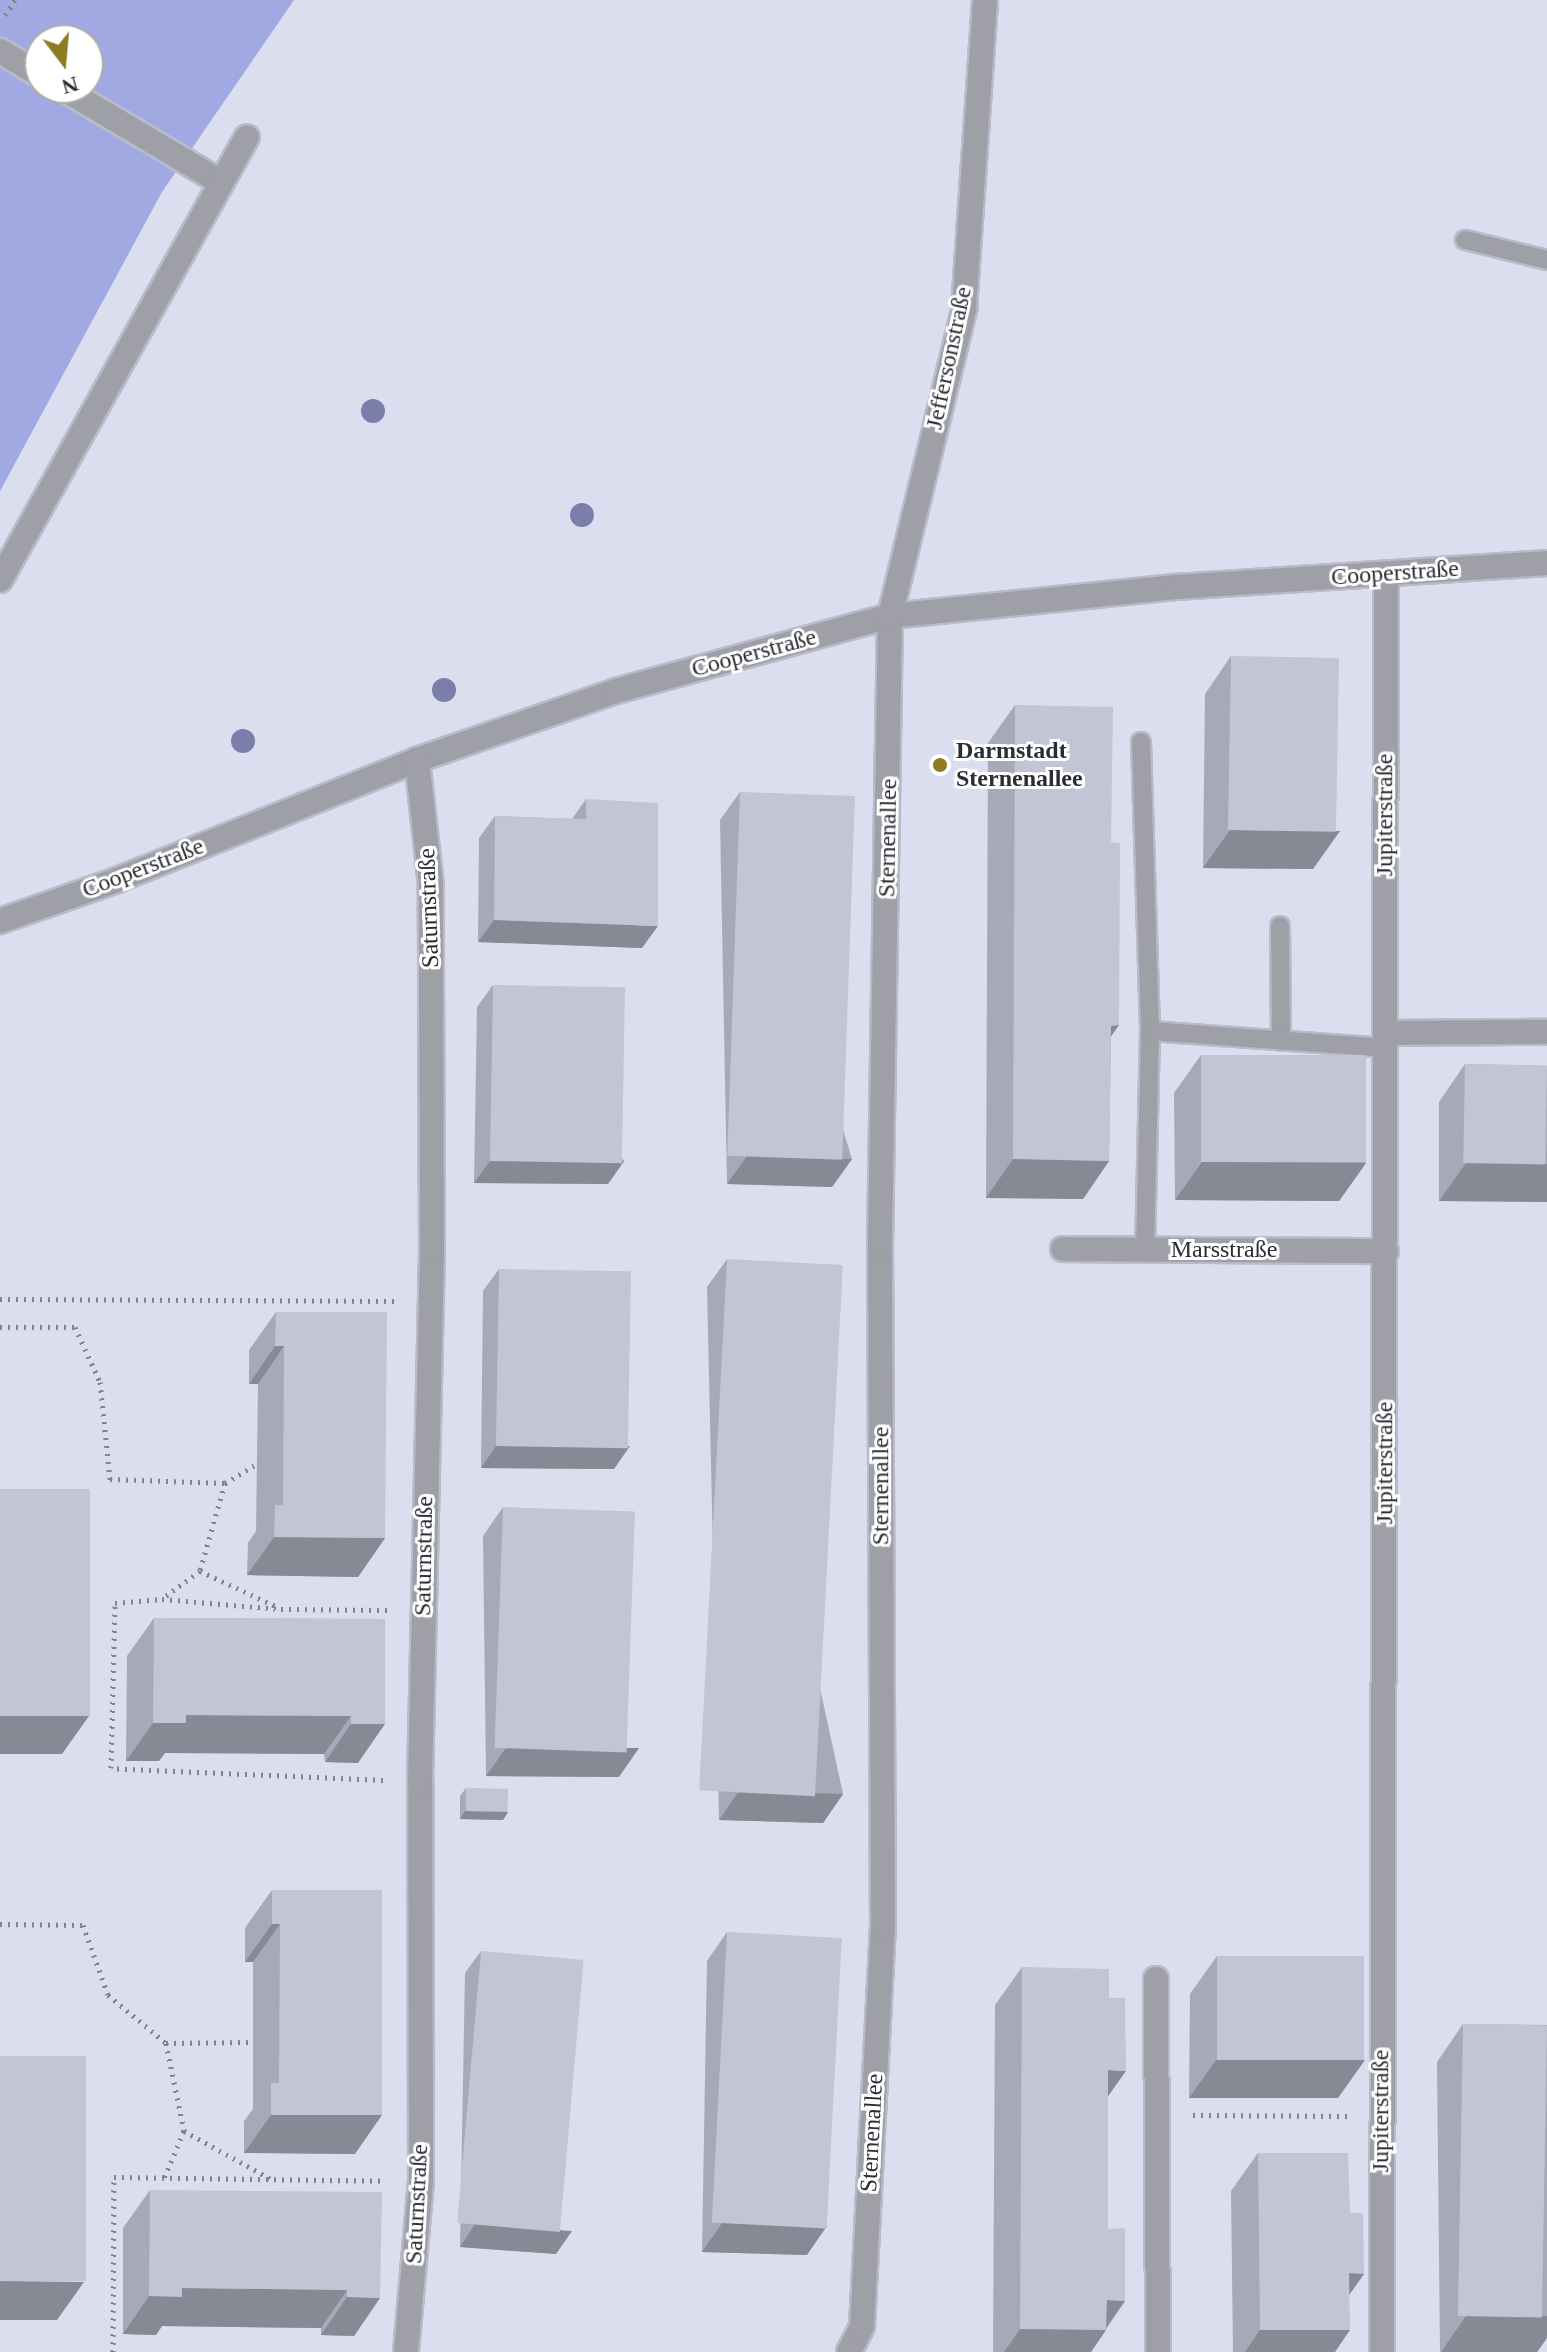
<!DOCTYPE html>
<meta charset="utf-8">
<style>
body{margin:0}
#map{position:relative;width:1547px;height:2352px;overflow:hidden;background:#dbdeef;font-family:Georgia,serif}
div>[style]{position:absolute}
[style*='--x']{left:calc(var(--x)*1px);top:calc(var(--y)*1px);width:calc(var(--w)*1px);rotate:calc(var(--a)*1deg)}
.forest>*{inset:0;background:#a0a9e1}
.path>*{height:5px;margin-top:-2.5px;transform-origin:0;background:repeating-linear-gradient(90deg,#81838f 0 2px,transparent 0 8px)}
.roads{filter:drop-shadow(2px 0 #b8bbca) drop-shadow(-2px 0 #b8bbca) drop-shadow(0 2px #b8bbca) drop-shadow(0 -2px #b8bbca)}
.lane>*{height:18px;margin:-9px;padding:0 9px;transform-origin:9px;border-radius:9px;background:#9e9fa7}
.street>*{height:24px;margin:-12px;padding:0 12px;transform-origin:12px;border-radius:12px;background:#9e9fa7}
.trees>*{width:24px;height:24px;margin:-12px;border-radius:50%;background:#7b7daa}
.wall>*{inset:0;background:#a6a9b7}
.shaded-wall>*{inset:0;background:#878a95}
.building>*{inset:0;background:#c1c5d5;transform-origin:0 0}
.dots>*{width:22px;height:22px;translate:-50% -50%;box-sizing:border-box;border:4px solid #fff;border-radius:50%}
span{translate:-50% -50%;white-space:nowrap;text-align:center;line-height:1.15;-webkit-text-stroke:6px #fff;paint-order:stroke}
.street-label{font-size:24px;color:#2c2d34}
.poi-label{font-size:24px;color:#2c2d34;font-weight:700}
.left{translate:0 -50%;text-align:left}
.north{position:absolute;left:24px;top:24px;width:80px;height:80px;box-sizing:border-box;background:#fff;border:2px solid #ababae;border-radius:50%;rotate:164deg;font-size:22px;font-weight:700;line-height:32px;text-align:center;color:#2c2d34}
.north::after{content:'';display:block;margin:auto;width:28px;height:36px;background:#8d7c21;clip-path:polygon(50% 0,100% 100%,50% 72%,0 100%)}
</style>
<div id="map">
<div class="forest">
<div style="clip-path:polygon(evenodd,0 0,294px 0,162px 192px,0 491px,0 0,40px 40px,88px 40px,88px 88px,40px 88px,40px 40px)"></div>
</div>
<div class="path">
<div style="--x:5;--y:15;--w:18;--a:-56"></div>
<div style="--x:0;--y:1299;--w:396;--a:0.3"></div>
<div style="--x:0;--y:1327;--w:75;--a:0"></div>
<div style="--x:75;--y:1327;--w:60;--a:65.6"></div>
<div style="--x:100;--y:1382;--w:98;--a:84.1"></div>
<div style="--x:110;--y:1479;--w:115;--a:2"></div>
<div style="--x:225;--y:1483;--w:91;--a:105.9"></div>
<div style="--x:200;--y:1571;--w:46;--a:143.9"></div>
<div style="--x:225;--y:1483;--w:37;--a:-31"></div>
<div style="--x:200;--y:1571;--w:83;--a:25"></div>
<div style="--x:383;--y:1780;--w:272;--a:-177.5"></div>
<div style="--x:111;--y:1768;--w:165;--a:-88.6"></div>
<div style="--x:115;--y:1603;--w:47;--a:-4.9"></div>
<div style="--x:162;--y:1599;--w:119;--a:4.8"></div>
<div style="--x:281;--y:1609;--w:106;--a:0.5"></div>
<div style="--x:0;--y:1924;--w:83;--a:0.7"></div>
<div style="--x:83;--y:1925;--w:74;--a:70.3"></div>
<div style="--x:108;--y:1995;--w:75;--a:39.6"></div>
<div style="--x:166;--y:2043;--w:90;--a:78.4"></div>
<div style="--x:184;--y:2131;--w:51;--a:113.1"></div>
<div style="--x:166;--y:2043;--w:87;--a:-0.7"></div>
<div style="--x:1193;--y:2115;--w:154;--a:0.4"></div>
<div style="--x:184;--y:2131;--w:99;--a:28.9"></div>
<div style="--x:113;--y:2352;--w:175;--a:-89.7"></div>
<div style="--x:114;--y:2177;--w:270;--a:0.8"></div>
</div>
<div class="roads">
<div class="lane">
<div style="--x:1465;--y:240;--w:84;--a:13.7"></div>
<div style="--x:1141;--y:742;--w:289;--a:88.2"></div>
<div style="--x:1150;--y:1031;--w:219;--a:91.3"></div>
<div style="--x:1280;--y:926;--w:115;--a:89.5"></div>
<div style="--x:1150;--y:1031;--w:236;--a:4.1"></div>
</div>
<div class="street">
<div style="--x:0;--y:51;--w:47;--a:31"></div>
<div style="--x:62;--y:88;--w:184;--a:30.7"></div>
<div style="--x:0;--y:580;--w:507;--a:-60.86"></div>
<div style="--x:0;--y:921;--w:124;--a:-19.3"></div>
<div style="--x:117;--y:880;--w:323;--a:-21.8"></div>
<div style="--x:417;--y:760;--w:211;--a:-19.1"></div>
<div style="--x:616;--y:691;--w:284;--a:-15.3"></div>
<div style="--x:890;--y:616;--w:287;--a:-5.8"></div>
<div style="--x:1176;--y:587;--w:372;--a:-3.7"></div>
<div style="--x:1385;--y:1033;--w:162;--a:-0.4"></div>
<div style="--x:1063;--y:1249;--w:323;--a:0.4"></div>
<div style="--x:1156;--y:1979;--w:373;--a:89.7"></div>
<div style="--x:406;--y:2352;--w:171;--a:-85"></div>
<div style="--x:421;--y:2182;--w:401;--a:-90.1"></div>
<div style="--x:420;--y:1781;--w:530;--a:-88.7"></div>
<div style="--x:432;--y:1251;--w:366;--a:-90.2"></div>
<div style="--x:431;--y:885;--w:126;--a:-96.4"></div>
<div style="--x:849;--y:2352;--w:29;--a:-63"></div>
<div style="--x:862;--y:2326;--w:401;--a:-87"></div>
<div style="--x:883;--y:1926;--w:681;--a:-90.25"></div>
<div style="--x:880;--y:1245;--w:629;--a:-89.09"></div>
<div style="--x:890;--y:616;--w:316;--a:-76.4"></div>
<div style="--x:964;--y:309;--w:310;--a:-86.1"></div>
<div style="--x:1382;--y:2352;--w:1778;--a:-89.87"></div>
</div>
</div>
<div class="trees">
<div style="left:373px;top:411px"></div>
<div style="left:582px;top:515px"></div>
<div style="left:444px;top:690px"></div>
<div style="left:243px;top:741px"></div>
</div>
<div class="wall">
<div style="clip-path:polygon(1231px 656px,1313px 869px,1203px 868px,1205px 694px)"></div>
<div style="clip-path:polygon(1015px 705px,1111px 842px,1119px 1025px,1111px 1036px,1109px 1161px,1083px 1199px,986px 1198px,988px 743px)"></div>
<div style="clip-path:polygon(740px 792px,852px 1159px,832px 1187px,727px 1184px,720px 820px)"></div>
<div style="clip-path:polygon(586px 799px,642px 948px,478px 942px,479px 838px,495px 816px,572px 819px)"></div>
<div style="clip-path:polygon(493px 985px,624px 1161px,608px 1184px,474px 1183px,477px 1007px)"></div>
<div style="clip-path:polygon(1201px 1055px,1366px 1163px,1339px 1201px,1175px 1200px,1174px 1093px)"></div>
<div style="clip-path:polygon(1465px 1064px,1547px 1066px,1547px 1202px,1439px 1201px,1439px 1102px)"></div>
<div style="clip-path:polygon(727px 1259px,843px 1794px,823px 1823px,719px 1820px,707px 1287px)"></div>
<div style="clip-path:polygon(499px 1269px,614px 1469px,481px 1468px,483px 1291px)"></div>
<div style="clip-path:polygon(276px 1312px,385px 1538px,358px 1577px,247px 1575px,248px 1543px,256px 1531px,258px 1384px,249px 1384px,249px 1350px)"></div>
<div style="clip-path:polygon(503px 1507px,619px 1777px,486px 1776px,483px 1536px)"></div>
<div style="clip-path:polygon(154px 1618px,385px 1619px,358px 1763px,325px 1762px,324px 1754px,165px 1753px,159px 1761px,126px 1761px,127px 1656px)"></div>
<div style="clip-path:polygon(466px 1788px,508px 1812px,503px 1820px,460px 1819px,460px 1796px)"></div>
<div style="clip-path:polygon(272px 1890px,355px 2154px,244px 2153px,244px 2121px,253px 2109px,253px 1962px,245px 1962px,245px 1928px)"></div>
<div style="clip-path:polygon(727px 1932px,807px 2255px,702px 2252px,707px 1961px)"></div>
<div style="clip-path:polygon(481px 1951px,556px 2254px,460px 2247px,465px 1973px)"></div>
<div style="clip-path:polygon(1217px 1956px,1338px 2098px,1189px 2098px,1190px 1994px)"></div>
<div style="clip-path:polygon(1022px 1967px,1108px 2095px,1108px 2229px,1125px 2301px,1091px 2352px,993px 2352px,995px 2005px)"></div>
<div style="clip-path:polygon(1463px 2024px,1547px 2025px,1547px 2338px,1537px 2352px,1440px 2352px,1437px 2062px)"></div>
<div style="clip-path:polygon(1258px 2153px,1350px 2213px,1364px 2274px,1349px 2295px,1335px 2352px,1233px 2352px,1231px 2191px)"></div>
<div style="clip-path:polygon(150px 2190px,380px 2298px,354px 2336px,321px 2335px,321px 2328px,238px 2327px,162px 2326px,156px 2335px,123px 2334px,123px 2228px)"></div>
</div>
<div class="shaded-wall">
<div style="clip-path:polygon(1230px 830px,1340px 831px,1313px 869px,1203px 868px)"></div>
<div style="clip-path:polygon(494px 920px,658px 926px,642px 948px,478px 942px)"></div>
<div style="clip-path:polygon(1119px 1025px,1092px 1063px,1111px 1026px)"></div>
<div style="clip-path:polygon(747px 1156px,852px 1159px,832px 1187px,727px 1184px)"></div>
<div style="clip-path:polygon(1013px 1159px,1109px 1161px,1083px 1199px,986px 1198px)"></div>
<div style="clip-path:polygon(490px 1161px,624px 1161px,608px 1184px,474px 1183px)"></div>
<div style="clip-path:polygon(1202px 1162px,1366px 1163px,1339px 1201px,1175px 1200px)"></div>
<div style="clip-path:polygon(1466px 1163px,1547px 1164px,1547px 1202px,1439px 1201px)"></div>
<div style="clip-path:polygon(275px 1346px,284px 1346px,258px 1384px,249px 1384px)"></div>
<div style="clip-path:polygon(496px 1446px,630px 1446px,614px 1469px,481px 1468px)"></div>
<div style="clip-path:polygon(274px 1537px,385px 1538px,358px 1577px,247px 1575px)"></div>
<div style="clip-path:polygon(186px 1715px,351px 1716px,324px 1754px,165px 1753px,159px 1761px,126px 1761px,153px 1723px)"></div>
<div style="clip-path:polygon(0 1716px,89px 1716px,62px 1754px,0 1754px)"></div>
<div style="clip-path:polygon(351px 1724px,385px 1724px,358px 1763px,325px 1762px)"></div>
<div style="clip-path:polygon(506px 1748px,639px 1748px,619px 1777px,486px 1776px)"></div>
<div style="clip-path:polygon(739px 1791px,843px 1794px,823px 1823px,719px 1820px)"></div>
<div style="clip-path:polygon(465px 1811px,508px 1812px,503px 1820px,460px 1819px)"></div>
<div style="clip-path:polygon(272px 1924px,280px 1924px,253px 1962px,245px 1962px)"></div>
<div style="clip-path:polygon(1216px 2060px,1365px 2060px,1338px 2098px,1189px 2098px)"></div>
<div style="clip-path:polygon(1108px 2070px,1126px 2071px,1099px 2109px)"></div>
<div style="clip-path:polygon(271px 2115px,382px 2115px,355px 2154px,244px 2153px)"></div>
<div style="clip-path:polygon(722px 2223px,827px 2226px,807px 2255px,702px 2252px)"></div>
<div style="clip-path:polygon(475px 2224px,572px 2231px,556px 2254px,460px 2247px)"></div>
<div style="clip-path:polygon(1349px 2273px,1364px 2274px,1337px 2312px)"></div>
<div style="clip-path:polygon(0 2281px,84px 2282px,57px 2320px,0 2320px)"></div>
<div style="clip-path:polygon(182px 2288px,347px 2290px,321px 2328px,162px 2326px,156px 2335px,123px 2334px,149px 2296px)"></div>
<div style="clip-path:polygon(347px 2297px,380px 2298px,354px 2336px,321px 2335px)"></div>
<div style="clip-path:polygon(1107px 2300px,1125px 2301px,1104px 2330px,1106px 2330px,1091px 2352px,1004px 2352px,1020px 2329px)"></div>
<div style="clip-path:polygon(1466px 2316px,1547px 2316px,1547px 2338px,1537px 2352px,1441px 2352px)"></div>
<div style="clip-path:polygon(1260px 2330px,1350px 2330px,1335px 2352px,1245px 2352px)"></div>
</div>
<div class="building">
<div style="left:1231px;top:656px;width:108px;height:174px;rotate:1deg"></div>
<div style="clip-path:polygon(1015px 705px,1113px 707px,1111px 842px,1120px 843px,1119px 1025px,1111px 1026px,1109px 1161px,1013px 1159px)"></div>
<div style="left:740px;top:792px;width:115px;height:364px;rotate:2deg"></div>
<div style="clip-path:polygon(586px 799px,658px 803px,658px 926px,494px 920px,495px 816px,586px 819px)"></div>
<div style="left:493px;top:985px;width:132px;height:176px;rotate:1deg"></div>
<div style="left:1201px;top:1055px;width:165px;height:107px"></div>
<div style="left:1465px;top:1064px;width:82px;height:99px;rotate:1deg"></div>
<div style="left:727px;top:1259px;width:116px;height:532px;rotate:3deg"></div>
<div style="left:499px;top:1269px;width:132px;height:177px;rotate:1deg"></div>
<div style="clip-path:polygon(276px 1312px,387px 1312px,385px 1538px,274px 1537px,275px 1505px,283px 1505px,284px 1346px,275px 1346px)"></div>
<div style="left:0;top:1489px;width:90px;height:227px"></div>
<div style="left:503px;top:1507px;width:132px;height:241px;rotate:2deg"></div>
<div style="clip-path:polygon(154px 1618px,385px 1619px,385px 1724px,351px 1724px,351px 1716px,186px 1715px,186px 1723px,153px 1723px)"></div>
<div style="left:466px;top:1788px;width:42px;height:23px;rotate:1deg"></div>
<div style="clip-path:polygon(272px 1890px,382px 1890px,382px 2115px,271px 2115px,271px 2083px,279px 2083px,280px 1924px,272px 1924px)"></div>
<div style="left:727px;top:1932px;width:115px;height:291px;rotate:3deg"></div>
<div style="left:481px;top:1951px;width:103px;height:273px;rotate:5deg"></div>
<div style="left:1217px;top:1956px;width:147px;height:104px"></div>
<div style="clip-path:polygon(1022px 1967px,1109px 1969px,1109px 1998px,1125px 1998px,1126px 2071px,1108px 2070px,1108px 2229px,1125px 2228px,1125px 2301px,1107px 2300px,1106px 2330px,1020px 2329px)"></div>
<div style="left:1463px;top:2024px;width:84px;height:292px;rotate:1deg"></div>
<div style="left:0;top:2056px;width:86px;height:225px"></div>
<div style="clip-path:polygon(1258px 2153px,1348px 2153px,1350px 2213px,1363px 2213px,1364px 2274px,1349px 2273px,1350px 2330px,1260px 2330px)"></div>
<div style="clip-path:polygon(150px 2190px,382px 2192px,380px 2298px,347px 2297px,347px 2290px,265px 2289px,182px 2288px,182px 2297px,149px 2296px)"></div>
</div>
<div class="dots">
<div style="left:940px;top:765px;background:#8d7c21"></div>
</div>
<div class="street-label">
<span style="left:949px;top:358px;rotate:-78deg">Jeffersonstraße</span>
<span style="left:1395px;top:573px;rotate:-4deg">Cooperstraße</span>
<span style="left:754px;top:653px;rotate:-15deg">Cooperstraße</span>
<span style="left:1385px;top:815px;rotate:-90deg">Jupiterstraße</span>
<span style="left:888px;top:838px;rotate:-89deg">Sternenallee</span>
<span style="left:143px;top:868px;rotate:-21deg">Cooperstraße</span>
<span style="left:429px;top:908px;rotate:-92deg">Saturnstraße</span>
<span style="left:1224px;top:1250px">Marsstraße</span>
<span style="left:1385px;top:1463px;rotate:-90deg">Jupiterstraße</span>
<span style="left:881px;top:1486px;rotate:-90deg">Sternenallee</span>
<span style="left:424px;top:1556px;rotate:-89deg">Saturnstraße</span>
<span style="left:1381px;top:2111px;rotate:-90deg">Jupiterstraße</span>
<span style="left:872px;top:2133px;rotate:-87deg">Sternenallee</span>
<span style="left:417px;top:2204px;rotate:-87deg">Saturnstraße</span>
</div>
<div class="poi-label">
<span class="left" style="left:956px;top:765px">Darmstadt<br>Sternenallee</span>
</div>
<div class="north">N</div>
</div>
